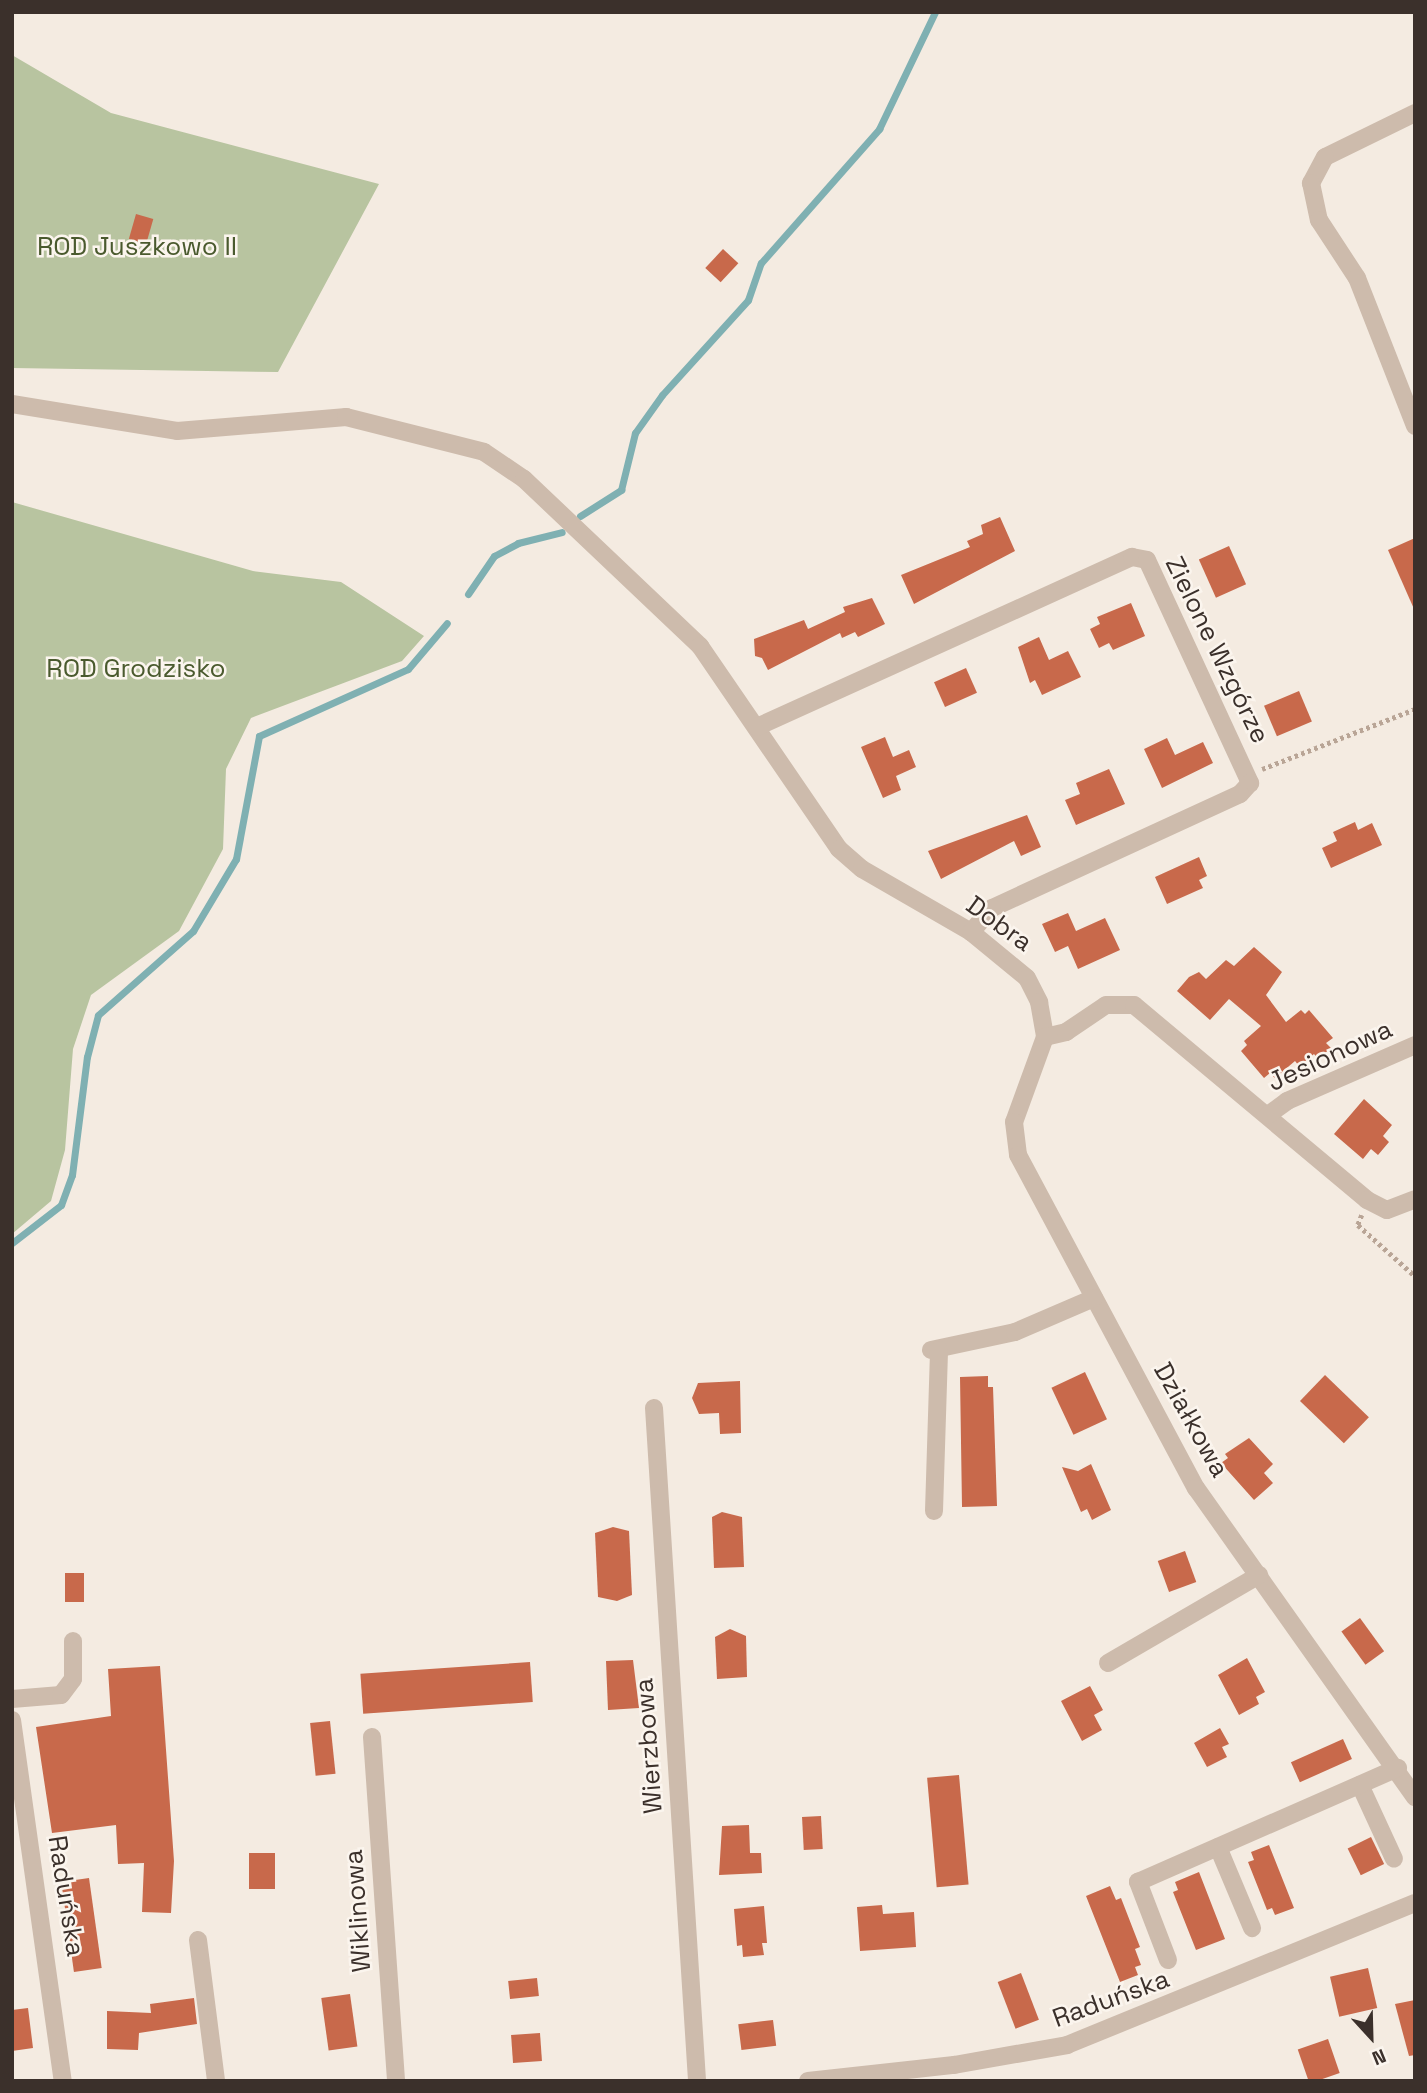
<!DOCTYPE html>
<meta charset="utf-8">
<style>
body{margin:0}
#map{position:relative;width:1427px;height:2093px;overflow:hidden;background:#f4ebe1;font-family:"Space Grotesk",sans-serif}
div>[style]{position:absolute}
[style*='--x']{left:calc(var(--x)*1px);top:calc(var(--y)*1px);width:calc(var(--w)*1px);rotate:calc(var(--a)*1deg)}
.green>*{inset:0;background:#b8c4a0}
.stream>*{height:7px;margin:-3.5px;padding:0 3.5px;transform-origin:3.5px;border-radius:3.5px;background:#7fb0b2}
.building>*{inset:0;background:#c8694b;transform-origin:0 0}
.path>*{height:4.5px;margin-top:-2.25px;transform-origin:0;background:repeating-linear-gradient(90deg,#b9a596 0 3.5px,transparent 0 7px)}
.minor>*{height:18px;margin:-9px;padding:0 9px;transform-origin:9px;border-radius:9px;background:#cdbbac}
span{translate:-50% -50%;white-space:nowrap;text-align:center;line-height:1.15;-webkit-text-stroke:5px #fbf5ee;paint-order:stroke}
.park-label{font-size:26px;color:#4a5a2e}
.street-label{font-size:26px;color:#3b302b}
.frame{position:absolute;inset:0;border:14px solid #3b302b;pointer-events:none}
.north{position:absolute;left:1336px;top:2002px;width:70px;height:70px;-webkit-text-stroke:5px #fbf5ee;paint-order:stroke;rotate:158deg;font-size:19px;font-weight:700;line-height:28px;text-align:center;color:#3b302b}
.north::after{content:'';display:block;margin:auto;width:24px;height:32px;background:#3b302b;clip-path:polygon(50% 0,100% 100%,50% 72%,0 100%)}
</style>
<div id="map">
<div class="green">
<div style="clip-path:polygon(12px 55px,111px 113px,379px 184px,278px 372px,12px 368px)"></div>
<div style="clip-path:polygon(12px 502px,253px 571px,341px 582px,424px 636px,402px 661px,251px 718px,226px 769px,223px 849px,179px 931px,91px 995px,73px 1049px,65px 1150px,51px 1201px,12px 1234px)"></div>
</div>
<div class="stream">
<div style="--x:580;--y:516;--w:49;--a:-32.4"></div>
<div style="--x:621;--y:490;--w:59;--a:-76.2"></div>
<div style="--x:635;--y:433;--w:47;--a:-54.6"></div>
<div style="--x:662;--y:395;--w:128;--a:-47.8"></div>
<div style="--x:748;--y:300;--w:39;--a:-71"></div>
<div style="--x:761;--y:263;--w:179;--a:-48.6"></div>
<div style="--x:879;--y:129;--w:130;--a:-64.4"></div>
<div style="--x:468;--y:594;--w:46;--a:-55.6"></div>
<div style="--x:494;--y:556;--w:27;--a:-28"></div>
<div style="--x:518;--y:543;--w:45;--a:-14"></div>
<div style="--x:12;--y:1243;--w:62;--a:-37.8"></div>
<div style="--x:61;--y:1205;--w:32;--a:-70"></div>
<div style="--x:72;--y:1175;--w:119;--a:-82.8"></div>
<div style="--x:87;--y:1057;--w:43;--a:-75.3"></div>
<div style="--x:98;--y:1015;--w:127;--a:-41.5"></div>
<div style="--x:193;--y:931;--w:84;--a:-59.2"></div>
<div style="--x:236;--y:859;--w:125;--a:-79.4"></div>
<div style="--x:259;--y:736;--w:163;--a:-24.2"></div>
<div style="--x:408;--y:669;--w:60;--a:-49.7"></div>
</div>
<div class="building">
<div style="left:136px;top:214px;width:18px;height:26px;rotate:16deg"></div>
<div style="left:723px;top:249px;width:21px;height:26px;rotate:43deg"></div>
<div style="clip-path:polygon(1000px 517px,1015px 551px,914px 604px,901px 575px,970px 547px,967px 541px,983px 534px,981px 525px)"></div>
<div style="clip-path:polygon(1415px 538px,1415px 609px,1414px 609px,1388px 550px)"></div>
<div style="left:1229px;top:546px;width:42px;height:33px;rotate:66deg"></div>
<div style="clip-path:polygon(872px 598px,885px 624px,858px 637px,855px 632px,842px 638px,840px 633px,768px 670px,762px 658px,755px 656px,754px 639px,804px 620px,808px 629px,845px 612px,843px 607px)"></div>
<div style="clip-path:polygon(1131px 603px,1145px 636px,1113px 650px,1109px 643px,1099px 648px,1090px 629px,1100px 624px,1097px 617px)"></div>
<div style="clip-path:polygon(1039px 637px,1049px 660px,1068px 651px,1081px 677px,1042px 695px,1035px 680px,1030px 683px,1018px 647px)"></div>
<div style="left:966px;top:668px;width:27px;height:35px;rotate:66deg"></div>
<div style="left:1299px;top:691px;width:33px;height:38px;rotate:67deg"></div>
<div style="clip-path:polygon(885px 737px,893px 757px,909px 750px,916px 767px,896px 776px,901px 790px,883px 798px,861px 747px)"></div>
<div style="clip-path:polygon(1167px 738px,1175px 755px,1203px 742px,1213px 763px,1162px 788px,1144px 749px)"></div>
<div style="clip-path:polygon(1109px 769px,1125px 804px,1076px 825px,1065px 800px,1080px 794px,1076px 783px)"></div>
<div style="clip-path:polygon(1027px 815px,1041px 847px,1021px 856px,1014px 841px,941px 879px,928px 851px)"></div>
<div style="clip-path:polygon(1355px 822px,1358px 830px,1372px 823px,1382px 845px,1331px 868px,1322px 848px,1337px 841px,1333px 832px)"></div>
<div style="clip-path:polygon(1199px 857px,1207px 876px,1199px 880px,1203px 888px,1167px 904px,1155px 877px)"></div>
<div style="clip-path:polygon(1068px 913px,1076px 931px,1105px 918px,1120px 950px,1078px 969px,1068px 946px,1055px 952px,1042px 924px)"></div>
<div style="clip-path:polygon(1254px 947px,1282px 972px,1266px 995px,1286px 1022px,1301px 1010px,1305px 1014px,1309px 1010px,1333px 1038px,1326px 1043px,1331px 1048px,1318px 1059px,1314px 1054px,1299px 1066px,1295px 1061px,1275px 1078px,1270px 1073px,1264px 1078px,1241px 1051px,1247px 1045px,1244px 1041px,1261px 1026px,1229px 999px,1210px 1020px,1177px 991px,1189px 977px,1199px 972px,1206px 979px,1226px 960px,1234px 966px)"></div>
<div style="clip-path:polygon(1364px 1099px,1392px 1125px,1383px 1136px,1389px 1142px,1378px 1155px,1371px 1149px,1363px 1159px,1334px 1134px)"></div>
<div style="left:1085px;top:1372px;width:52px;height:37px;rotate:65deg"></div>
<div style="left:1325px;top:1375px;width:61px;height:36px;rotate:44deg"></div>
<div style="clip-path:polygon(988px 1376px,988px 1387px,993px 1387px,997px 1506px,962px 1507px,960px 1377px)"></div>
<div style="clip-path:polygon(740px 1381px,741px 1433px,720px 1434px,719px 1413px,699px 1414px,692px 1398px,698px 1383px)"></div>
<div style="clip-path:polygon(1249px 1438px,1273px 1464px,1264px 1473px,1273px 1483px,1254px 1500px,1221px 1463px,1228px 1458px,1225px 1454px)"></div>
<div style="clip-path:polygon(1091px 1464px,1111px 1510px,1092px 1520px,1087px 1509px,1081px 1512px,1062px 1467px,1078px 1471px)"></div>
<div style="clip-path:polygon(722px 1512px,742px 1517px,744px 1567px,714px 1568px,712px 1517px)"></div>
<div style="clip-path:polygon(613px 1527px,629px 1531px,632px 1595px,617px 1601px,598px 1597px,595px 1533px)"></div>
<div style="left:1185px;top:1551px;width:33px;height:29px;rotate:70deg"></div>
<div style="left:65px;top:1573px;width:19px;height:29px"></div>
<div style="left:1360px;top:1618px;width:41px;height:23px;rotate:54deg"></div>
<div style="clip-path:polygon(730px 1629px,746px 1636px,747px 1677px,717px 1679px,715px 1637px)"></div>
<div style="clip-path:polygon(1247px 1658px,1265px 1692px,1256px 1697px,1259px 1704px,1239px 1715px,1218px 1675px)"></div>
<div style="clip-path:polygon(633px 1660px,639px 1708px,608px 1710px,606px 1661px)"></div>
<div style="left:530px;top:1662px;width:40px;height:170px;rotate:86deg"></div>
<div style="clip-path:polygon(160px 1666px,174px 1861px,171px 1913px,142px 1912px,144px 1863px,118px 1864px,116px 1825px,52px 1833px,36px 1727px,111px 1716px,108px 1669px)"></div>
<div style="clip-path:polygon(1090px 1686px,1103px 1710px,1094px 1715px,1102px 1730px,1082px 1741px,1061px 1701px)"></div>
<div style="left:330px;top:1721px;width:53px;height:20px;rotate:84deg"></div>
<div style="clip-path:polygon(1220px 1728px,1229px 1744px,1222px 1747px,1227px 1757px,1207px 1767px,1194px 1743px)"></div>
<div style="left:1343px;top:1739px;width:22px;height:57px;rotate:66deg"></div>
<div style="left:959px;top:1775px;width:110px;height:32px;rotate:85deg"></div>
<div style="left:821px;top:1816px;width:33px;height:19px;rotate:87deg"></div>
<div style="clip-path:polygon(749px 1825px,750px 1853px,761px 1853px,762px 1873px,719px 1875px,722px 1826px)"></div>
<div style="left:1371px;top:1837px;width:30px;height:26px;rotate:64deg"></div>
<div style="clip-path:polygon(1269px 1845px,1294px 1908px,1275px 1915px,1272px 1908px,1267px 1910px,1248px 1862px,1254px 1860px,1251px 1852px)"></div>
<div style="left:275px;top:1853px;width:36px;height:26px;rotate:90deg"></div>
<div style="clip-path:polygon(1199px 1872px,1225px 1939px,1196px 1950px,1173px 1892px,1178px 1890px,1175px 1882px)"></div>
<div style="left:89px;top:1878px;width:91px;height:28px;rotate:82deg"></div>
<div style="clip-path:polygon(1110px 1886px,1116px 1900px,1121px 1898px,1140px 1947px,1135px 1949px,1141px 1965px,1135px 1967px,1138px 1975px,1120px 1982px,1086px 1896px)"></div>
<div style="clip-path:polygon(882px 1905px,883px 1914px,914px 1912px,916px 1947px,860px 1951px,857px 1907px)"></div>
<div style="clip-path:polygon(764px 1906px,767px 1943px,762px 1943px,764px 1955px,743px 1957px,742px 1945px,737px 1946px,734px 1909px)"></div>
<div style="left:1368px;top:1968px;width:41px;height:39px;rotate:77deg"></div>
<div style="left:1021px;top:1973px;width:50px;height:25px;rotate:69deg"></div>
<div style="left:537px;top:1978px;width:18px;height:29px;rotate:84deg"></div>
<div style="left:350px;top:1994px;width:53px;height:29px;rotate:82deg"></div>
<div style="clip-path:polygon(194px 1998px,197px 2024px,139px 2033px,138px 2050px,107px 2049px,107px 2011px,151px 2013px,150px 2004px)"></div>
<div style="clip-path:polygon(1415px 2000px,1415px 2055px,1409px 2056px,1395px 2004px)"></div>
<div style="clip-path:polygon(28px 2008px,33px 2048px,12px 2051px,12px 2010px)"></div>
<div style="left:773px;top:2020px;width:26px;height:35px;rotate:83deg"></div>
<div style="left:540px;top:2033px;width:28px;height:29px;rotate:86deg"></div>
<div style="left:1328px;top:2039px;width:36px;height:32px;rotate:71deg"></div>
</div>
<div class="path">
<div style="--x:1262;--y:769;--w:164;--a:-21.4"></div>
<div style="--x:1362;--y:1215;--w:11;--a:112"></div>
<div style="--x:1358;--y:1225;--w:76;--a:41.8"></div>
</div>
<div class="minor">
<div style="--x:1415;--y:113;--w:100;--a:153.9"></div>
<div style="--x:1325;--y:157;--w:30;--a:118"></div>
<div style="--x:1311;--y:183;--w:38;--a:78"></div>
<div style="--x:1319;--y:220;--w:69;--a:56.8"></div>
<div style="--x:1357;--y:278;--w:159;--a:68.6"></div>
<div style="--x:12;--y:404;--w:167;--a:9.3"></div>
<div style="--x:177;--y:431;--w:170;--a:-4.7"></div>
<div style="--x:346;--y:417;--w:142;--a:14.2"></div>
<div style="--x:484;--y:452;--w:48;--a:34"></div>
<div style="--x:524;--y:479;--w:243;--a:43.5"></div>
<div style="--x:700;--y:646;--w:246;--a:55.6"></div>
<div style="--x:839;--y:849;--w:30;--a:41"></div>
<div style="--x:862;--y:869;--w:126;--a:30"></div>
<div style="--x:971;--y:932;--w:72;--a:39.4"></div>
<div style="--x:1027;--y:978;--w:27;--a:63"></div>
<div style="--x:1039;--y:1002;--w:36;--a:80"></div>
<div style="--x:1045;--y:1037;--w:90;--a:110"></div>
<div style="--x:1014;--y:1122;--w:33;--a:83"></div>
<div style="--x:1018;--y:1155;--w:378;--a:61.9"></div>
<div style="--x:1196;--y:1488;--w:379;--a:54.7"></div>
<div style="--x:757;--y:727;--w:412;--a:-24.4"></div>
<div style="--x:1132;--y:557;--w:15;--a:11"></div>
<div style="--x:1147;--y:560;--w:246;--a:65.2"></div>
<div style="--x:1250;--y:783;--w:15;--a:132"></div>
<div style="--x:1240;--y:794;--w:273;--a:155.3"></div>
<div style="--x:992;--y:908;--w:32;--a:131"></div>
<div style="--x:1045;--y:1037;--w:22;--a:-13"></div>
<div style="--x:1066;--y:1032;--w:48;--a:-34"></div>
<div style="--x:1106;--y:1005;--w:28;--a:0"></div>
<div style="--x:1134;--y:1005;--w:304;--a:39.9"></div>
<div style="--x:1367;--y:1200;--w:22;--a:27"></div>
<div style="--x:1387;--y:1210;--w:30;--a:-21"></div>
<div style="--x:1268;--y:1115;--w:24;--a:-36"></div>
<div style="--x:1287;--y:1101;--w:140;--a:-23.6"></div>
<div style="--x:931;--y:1350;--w:86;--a:-12.1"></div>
<div style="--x:1015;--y:1332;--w:86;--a:-23.3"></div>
<div style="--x:654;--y:1408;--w:674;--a:86.34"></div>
<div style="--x:934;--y:1511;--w:161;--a:-88.2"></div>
<div style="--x:1108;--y:1663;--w:175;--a:-30.2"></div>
<div style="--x:12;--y:1699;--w:49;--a:-4.7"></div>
<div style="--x:61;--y:1695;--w:20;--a:-53"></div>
<div style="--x:73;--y:1679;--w:38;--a:-90"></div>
<div style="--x:12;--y:1720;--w:365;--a:82"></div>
<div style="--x:372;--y:1737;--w:345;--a:86"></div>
<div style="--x:1360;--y:1785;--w:81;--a:65.3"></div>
<div style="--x:1218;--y:1847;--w:88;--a:67.2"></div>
<div style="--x:198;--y:1940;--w:142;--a:82.7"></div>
<div style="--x:1168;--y:1960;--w:84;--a:-111"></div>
<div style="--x:1138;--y:1882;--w:284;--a:-23.7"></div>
<div style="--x:808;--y:2081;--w:147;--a:-6.3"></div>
<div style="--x:954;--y:2065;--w:115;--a:-10"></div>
<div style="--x:1067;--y:2045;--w:376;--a:-22.2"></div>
</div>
<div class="park-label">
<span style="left:137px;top:247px">ROD Juszkowo II</span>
<span style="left:136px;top:669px">ROD Grodzisko</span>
</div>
<div class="street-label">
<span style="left:1217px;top:650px;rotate:64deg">Zielone Wzgórze</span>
<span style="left:999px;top:924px;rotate:36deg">Dobra</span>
<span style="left:1330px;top:1056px;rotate:-25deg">Jesionowa</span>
<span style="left:1191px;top:1420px;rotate:61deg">Działkowa</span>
<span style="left:649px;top:1746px;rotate:-94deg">Wierzbowa</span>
<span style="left:66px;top:1896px;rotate:81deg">Raduńska</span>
<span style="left:358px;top:1911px;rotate:-94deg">Wiklinowa</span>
<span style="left:1111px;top:1999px;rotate:-20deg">Raduńska</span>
</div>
<div class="frame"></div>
<div class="north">N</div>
</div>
